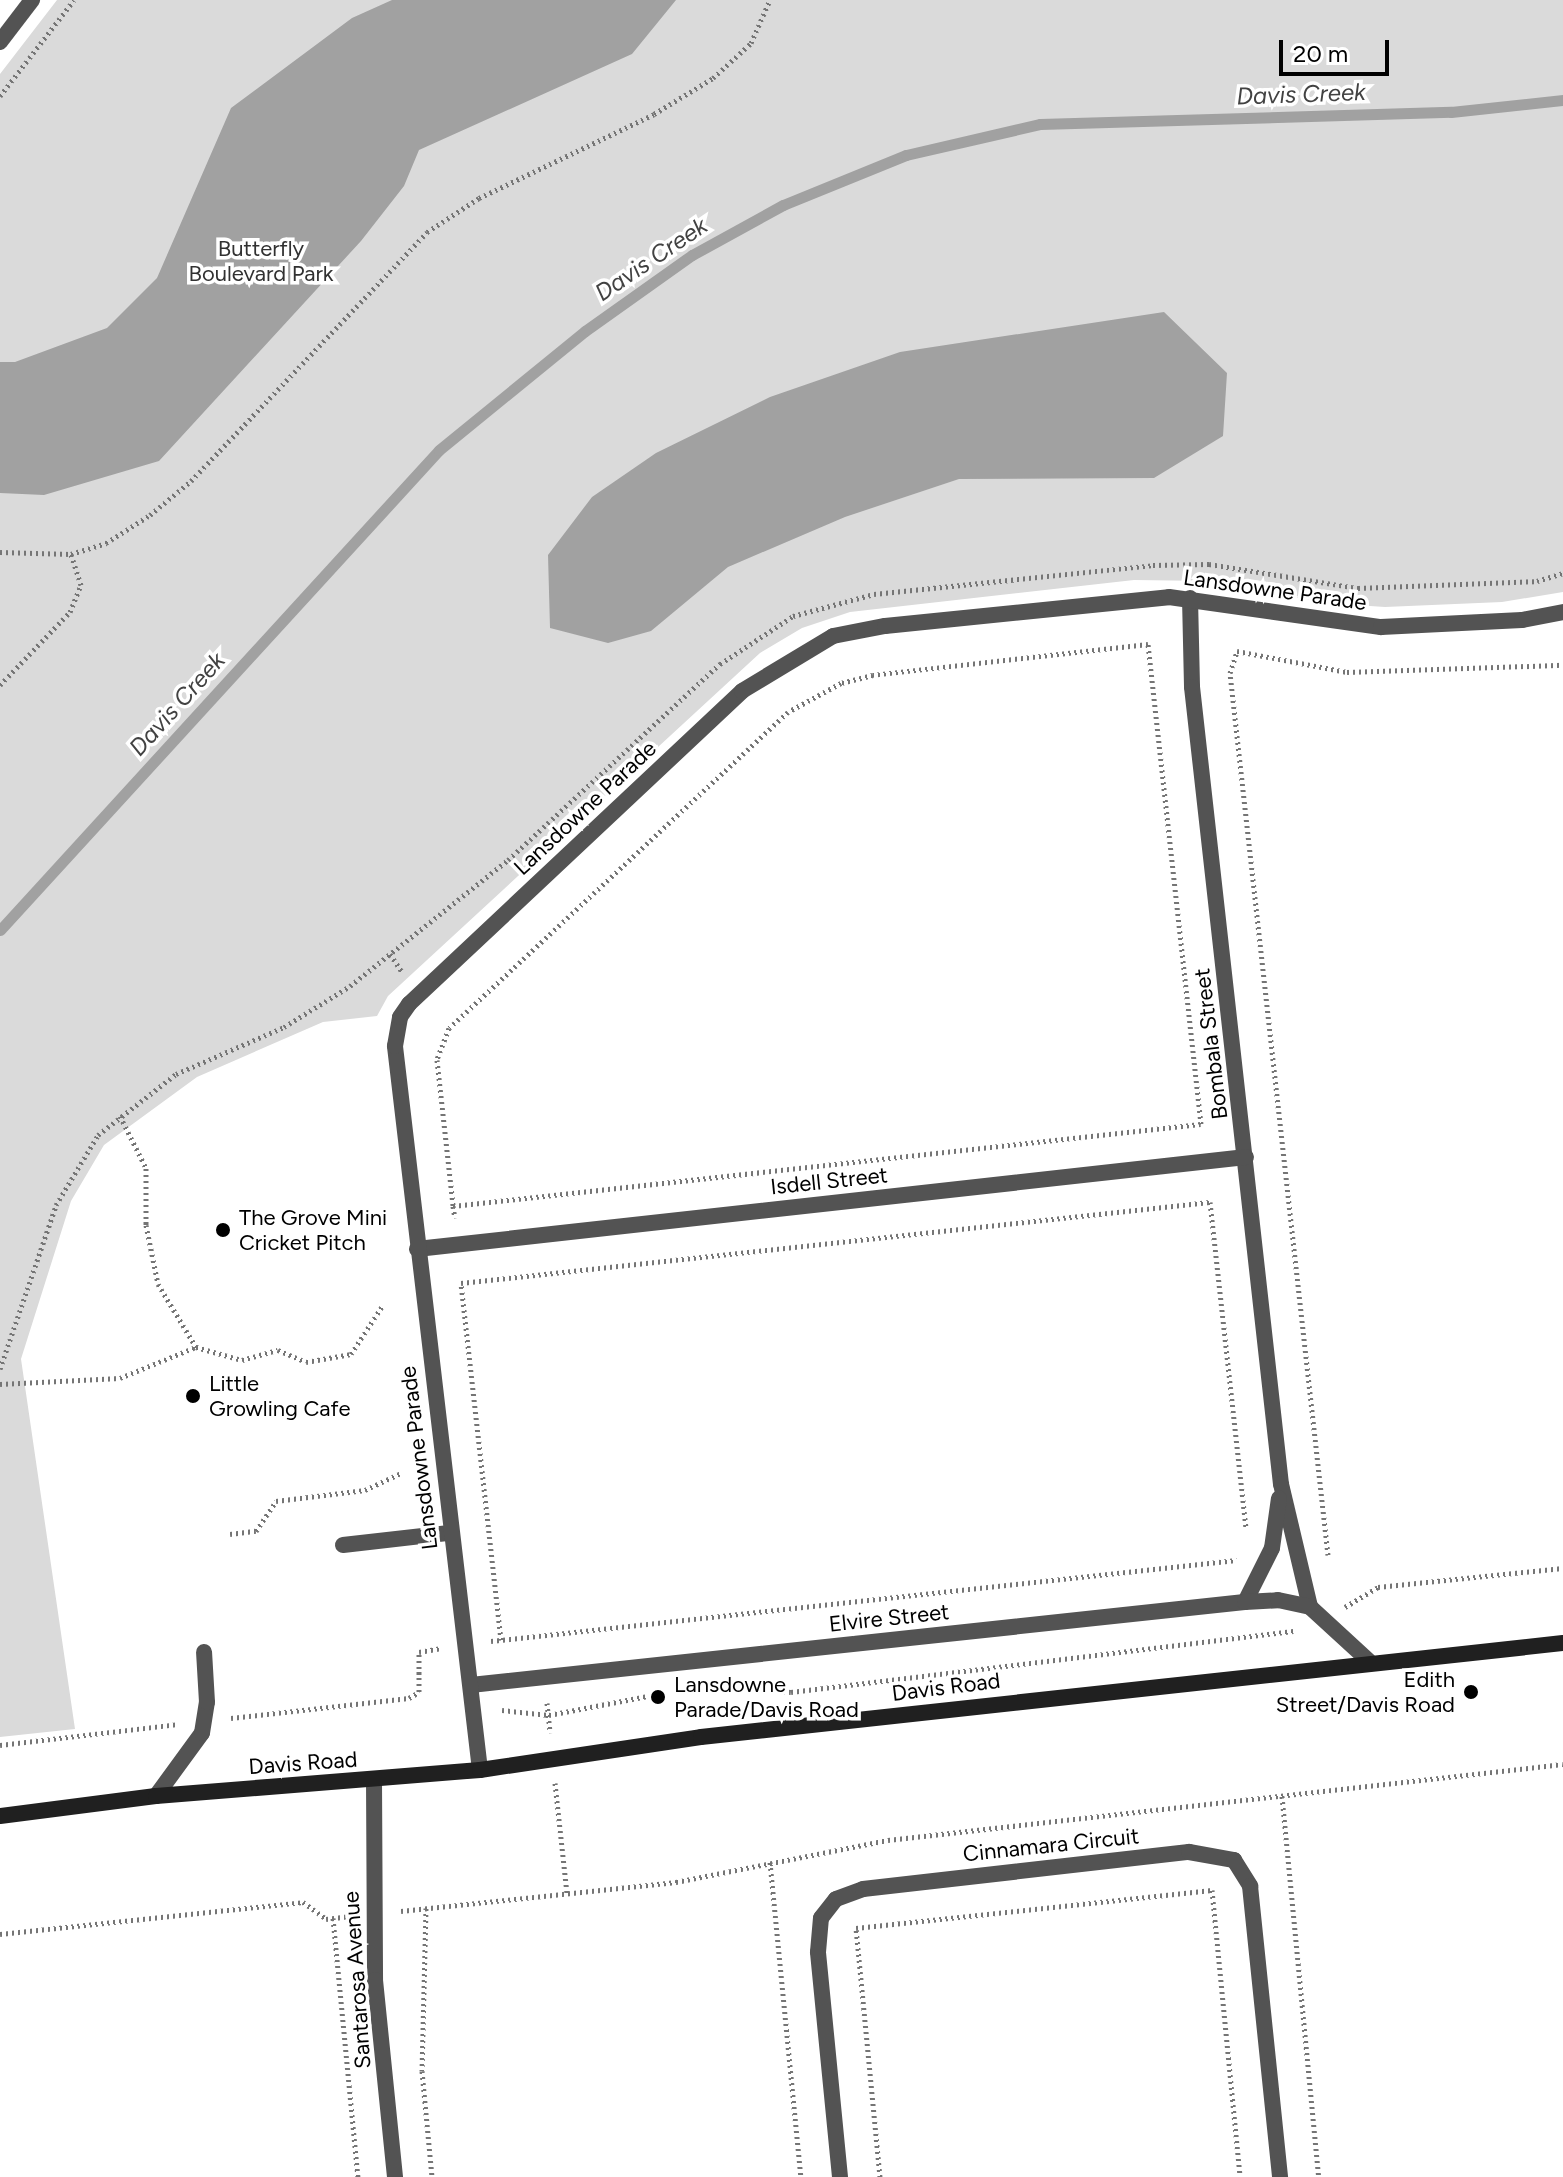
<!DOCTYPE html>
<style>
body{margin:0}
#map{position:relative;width:1563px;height:2177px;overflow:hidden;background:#fff;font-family:Figtree,sans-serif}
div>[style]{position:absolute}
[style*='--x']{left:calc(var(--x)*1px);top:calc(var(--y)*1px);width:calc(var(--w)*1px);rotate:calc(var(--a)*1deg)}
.green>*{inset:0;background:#dadada}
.water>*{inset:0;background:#a1a1a1}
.stream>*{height:11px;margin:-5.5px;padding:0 5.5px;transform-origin:5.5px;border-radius:5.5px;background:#a1a1a1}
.path>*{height:5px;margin-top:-2.5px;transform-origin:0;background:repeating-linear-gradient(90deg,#757575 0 2px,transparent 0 6px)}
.street>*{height:16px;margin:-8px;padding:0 8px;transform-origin:8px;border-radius:8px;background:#535353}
.secondary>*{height:16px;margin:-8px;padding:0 8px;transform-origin:8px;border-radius:8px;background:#202020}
.dots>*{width:22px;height:22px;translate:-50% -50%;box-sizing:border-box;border:4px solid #fff;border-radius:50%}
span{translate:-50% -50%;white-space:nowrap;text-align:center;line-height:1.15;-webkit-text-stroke:7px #fff;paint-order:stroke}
.park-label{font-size:22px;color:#313131}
.street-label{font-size:22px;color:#000}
.poi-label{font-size:22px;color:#000}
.left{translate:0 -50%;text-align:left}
.right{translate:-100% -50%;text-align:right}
.water-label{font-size:24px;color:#424242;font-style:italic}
.scale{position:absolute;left:1279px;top:40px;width:110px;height:36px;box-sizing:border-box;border:4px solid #000;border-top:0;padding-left:10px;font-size:24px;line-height:28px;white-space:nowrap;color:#000;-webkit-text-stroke:6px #fff;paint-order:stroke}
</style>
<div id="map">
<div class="green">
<div style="clip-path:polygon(57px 0,1563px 0,1563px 592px,1502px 602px,1385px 607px,1325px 603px,1210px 581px,1134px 580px,850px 612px,802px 628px,760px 653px,388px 996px,377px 1016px,323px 1022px,197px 1077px,104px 1145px,71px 1201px,21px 1359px,75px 1729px,0 1737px,0 74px)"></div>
</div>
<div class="water">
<div style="clip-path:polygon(392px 0,676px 0,632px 54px,419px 150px,404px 186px,361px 241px,159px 461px,44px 495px,0 493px,0 362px,15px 362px,107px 328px,157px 278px,231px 108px,352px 18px)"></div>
<div style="clip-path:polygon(1164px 312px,1227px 373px,1223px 436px,1154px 478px,959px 479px,845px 517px,728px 567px,651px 631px,608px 643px,550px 628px,548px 555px,592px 497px,656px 453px,770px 397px,900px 352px)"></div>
</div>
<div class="stream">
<div style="--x:0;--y:930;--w:650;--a:-47.55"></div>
<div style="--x:439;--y:450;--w:188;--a:-39.2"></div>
<div style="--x:585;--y:331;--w:131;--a:-35.4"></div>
<div style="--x:692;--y:255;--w:104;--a:-28.8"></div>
<div style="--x:783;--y:205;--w:133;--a:-22.1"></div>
<div style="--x:906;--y:155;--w:138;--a:-13"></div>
<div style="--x:1040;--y:124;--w:411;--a:-1.7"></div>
<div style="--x:1451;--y:112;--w:113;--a:-6.1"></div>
</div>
<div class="path">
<div style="--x:0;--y:96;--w:121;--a:-52.4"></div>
<div style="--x:0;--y:552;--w:71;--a:1.6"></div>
<div style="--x:71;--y:554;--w:37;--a:-17"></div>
<div style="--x:106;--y:543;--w:52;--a:-32.5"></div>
<div style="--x:150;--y:515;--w:53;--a:-39.7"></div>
<div style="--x:191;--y:481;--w:343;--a:-46.5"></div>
<div style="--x:427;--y:232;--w:62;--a:-33.2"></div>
<div style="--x:479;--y:198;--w:194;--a:-25.6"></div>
<div style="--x:654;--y:114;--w:69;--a:-31.4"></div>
<div style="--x:713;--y:78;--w:52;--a:-42.6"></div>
<div style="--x:751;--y:43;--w:47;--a:-66.2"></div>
<div style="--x:0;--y:685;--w:101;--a:-46.2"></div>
<div style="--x:70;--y:612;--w:29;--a:-68"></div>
<div style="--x:81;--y:585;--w:33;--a:-108"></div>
<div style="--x:390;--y:954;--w:23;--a:56"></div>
<div style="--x:120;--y:1116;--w:58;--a:63.4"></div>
<div style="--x:146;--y:1168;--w:57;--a:90"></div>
<div style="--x:146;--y:1225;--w:60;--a:78.5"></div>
<div style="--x:158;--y:1284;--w:74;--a:58.9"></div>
<div style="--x:453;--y:1206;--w:752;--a:-6.26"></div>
<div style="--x:1201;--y:1124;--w:483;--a:-96.3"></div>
<div style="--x:1148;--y:644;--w:277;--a:173.6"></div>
<div style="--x:873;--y:675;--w:33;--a:166"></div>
<div style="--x:841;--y:683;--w:60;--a:151.3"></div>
<div style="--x:788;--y:712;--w:463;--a:137"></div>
<div style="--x:449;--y:1028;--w:34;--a:111"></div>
<div style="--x:437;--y:1060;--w:147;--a:83.7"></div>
<div style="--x:453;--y:1206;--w:12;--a:81"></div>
<div style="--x:0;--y:1369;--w:173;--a:-71.1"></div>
<div style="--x:56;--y:1205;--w:82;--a:-59"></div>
<div style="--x:98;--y:1135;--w:99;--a:-38"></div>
<div style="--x:176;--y:1074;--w:118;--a:-23.5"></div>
<div style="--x:284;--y:1027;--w:78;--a:-31.8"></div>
<div style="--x:350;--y:986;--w:202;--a:-38.6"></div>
<div style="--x:508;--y:860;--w:289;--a:-42.8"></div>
<div style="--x:720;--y:664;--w:87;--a:-33.3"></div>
<div style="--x:793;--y:616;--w:84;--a:-15.2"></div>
<div style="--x:874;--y:594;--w:281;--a:-5.9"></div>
<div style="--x:1153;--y:565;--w:56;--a:-1"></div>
<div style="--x:1209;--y:564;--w:151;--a:9.2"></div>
<div style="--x:1358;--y:588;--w:179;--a:-2.2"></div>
<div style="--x:1537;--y:581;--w:27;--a:-17"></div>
<div style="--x:0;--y:1384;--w:120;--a:-2.9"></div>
<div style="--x:120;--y:1378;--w:82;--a:-22.2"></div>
<div style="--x:196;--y:1347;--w:48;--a:15.8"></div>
<div style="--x:242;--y:1360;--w:37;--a:-16"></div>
<div style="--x:278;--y:1350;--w:30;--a:23"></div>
<div style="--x:306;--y:1362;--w:46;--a:-10.1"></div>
<div style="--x:351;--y:1354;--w:59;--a:-56.9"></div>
<div style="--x:230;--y:1534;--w:26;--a:-7"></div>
<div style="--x:256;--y:1531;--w:36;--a:-56"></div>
<div style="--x:276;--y:1501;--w:90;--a:-7"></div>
<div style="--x:365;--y:1490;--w:40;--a:-25"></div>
<div style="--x:1328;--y:1555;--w:887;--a:-96.34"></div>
<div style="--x:1230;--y:673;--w:23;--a:-72"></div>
<div style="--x:1237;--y:651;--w:112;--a:10.8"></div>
<div style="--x:1347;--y:672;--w:216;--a:-1.9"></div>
<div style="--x:1345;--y:1607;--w:39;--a:-31"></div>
<div style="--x:1378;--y:1587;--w:186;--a:-5.9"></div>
<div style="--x:501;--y:1640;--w:359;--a:-96.4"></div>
<div style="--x:461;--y:1283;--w:753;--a:-6.17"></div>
<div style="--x:1210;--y:1202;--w:329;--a:83.7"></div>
<div style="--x:491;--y:1641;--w:750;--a:-6.2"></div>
<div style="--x:723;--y:1687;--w:68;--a:4.2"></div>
<div style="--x:791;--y:1692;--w:506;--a:-6.93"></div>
<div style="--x:547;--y:1703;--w:30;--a:84"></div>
<div style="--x:502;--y:1710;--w:47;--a:6.1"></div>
<div style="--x:549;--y:1715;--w:106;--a:-10.9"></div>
<div style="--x:231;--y:1718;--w:179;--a:-6.4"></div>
<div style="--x:409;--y:1698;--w:12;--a:-31"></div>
<div style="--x:419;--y:1692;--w:40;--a:-90"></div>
<div style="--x:419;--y:1652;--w:23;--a:-10"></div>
<div style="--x:0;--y:1745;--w:179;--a:-6.7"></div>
<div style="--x:555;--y:1783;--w:111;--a:83.8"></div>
<div style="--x:1282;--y:1796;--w:383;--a:84.5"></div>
<div style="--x:770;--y:1862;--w:317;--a:84.4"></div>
<div style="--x:426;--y:1908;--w:163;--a:91.4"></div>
<div style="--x:422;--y:2071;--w:106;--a:84.6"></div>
<div style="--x:401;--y:1911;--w:277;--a:-6"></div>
<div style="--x:676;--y:1882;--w:216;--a:-11.2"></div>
<div style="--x:888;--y:1840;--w:679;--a:-6.42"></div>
<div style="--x:333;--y:1918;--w:260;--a:84.5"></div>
<div style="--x:0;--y:1934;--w:305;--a:-6"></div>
<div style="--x:303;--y:1902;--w:29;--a:36"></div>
<div style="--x:326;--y:1919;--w:25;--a:-7"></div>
<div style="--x:880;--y:2177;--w:250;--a:-95.5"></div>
<div style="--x:856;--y:1928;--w:358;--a:-6.1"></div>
<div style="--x:1212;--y:1890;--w:288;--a:84.4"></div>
</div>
<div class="street">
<div style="--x:0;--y:42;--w:53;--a:-52.7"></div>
<div style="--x:1190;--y:598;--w:89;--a:88.7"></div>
<div style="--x:1192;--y:687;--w:802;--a:83.63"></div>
<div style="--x:1281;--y:1484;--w:126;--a:76.7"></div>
<div style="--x:1310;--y:1607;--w:80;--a:42.5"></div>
<div style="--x:417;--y:1249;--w:834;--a:-6.33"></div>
<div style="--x:343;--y:1545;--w:107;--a:-6.5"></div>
<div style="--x:1245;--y:1602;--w:60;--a:-63.4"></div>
<div style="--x:1272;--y:1548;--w:50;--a:-82"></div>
<div style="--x:471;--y:1685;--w:778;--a:-6.12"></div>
<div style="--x:1245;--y:1602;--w:33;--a:-3"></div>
<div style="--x:1278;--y:1600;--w:33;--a:12"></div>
<div style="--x:480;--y:1770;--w:729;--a:-96.7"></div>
<div style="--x:395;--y:1046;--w:29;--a:-80"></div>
<div style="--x:400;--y:1017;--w:16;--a:-55"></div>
<div style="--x:409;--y:1004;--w:457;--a:-43.2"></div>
<div style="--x:742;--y:691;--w:106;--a:-31.1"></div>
<div style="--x:833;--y:636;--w:53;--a:-10.9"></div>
<div style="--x:885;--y:626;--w:285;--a:-5.8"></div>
<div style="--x:1169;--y:597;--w:214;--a:8.1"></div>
<div style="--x:1381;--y:627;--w:141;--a:-2.8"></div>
<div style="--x:1522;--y:620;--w:42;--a:-11"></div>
<div style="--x:374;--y:1780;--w:200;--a:89.7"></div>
<div style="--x:375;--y:1980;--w:198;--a:84.2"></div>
<div style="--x:156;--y:1796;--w:78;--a:-53.9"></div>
<div style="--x:202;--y:1733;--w:31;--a:-81"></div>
<div style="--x:207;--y:1702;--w:50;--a:-93.4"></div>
<div style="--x:840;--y:2177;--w:226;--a:-95.6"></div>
<div style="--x:818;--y:1952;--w:34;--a:-85"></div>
<div style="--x:821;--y:1918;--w:24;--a:-52"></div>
<div style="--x:836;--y:1899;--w:29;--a:-20"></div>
<div style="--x:863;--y:1889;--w:328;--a:-6.5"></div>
<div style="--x:1189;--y:1852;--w:46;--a:10.1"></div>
<div style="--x:1234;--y:1860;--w:31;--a:58"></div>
<div style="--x:1250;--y:1886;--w:293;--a:84.1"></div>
</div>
<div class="secondary">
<div style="--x:0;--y:1816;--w:157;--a:-7.3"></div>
<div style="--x:156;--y:1796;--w:325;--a:-4.6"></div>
<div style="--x:480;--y:1770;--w:223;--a:-8.5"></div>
<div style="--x:701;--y:1737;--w:867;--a:-6.22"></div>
</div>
<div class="dots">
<div style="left:223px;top:1230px;background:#000"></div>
<div style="left:193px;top:1396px;background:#000"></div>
<div style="left:1471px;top:1692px;background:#000"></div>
<div style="left:658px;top:1697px;background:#000"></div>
</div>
<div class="park-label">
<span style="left:261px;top:261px">Butterfly<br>Boulevard Park</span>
</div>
<div class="street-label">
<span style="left:1275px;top:590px;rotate:8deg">Lansdowne Parade</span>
<span style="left:585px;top:808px;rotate:-43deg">Lansdowne Parade</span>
<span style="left:1211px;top:1044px;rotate:-97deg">Bombala Street</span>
<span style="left:829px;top:1181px;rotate:-6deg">Isdell Street</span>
<span style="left:419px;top:1458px;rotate:-97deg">Lansdowne Parade</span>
<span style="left:889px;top:1618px;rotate:-6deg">Elvire Street</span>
<span style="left:946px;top:1687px;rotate:-7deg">Davis Road</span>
<span style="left:303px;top:1763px;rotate:-4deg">Davis Road</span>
<span style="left:1051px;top:1845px;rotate:-6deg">Cinnamara Circuit</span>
<span style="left:357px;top:1980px;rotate:-94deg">Santarosa Avenue</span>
</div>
<div class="poi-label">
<span class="left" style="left:239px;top:1230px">The Grove Mini<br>Cricket Pitch</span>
<span class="left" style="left:209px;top:1396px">Little<br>Growling Cafe</span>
<span class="right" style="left:1455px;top:1692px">Edith<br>Street/Davis Road</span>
<span class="left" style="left:674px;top:1697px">Lansdowne<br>Parade/Davis Road</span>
</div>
<div class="water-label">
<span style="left:1301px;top:94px;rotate:-2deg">Davis Creek</span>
<span style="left:651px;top:259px;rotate:-34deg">Davis Creek</span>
<span style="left:177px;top:704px;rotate:-48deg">Davis Creek</span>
</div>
<div class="scale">20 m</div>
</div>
